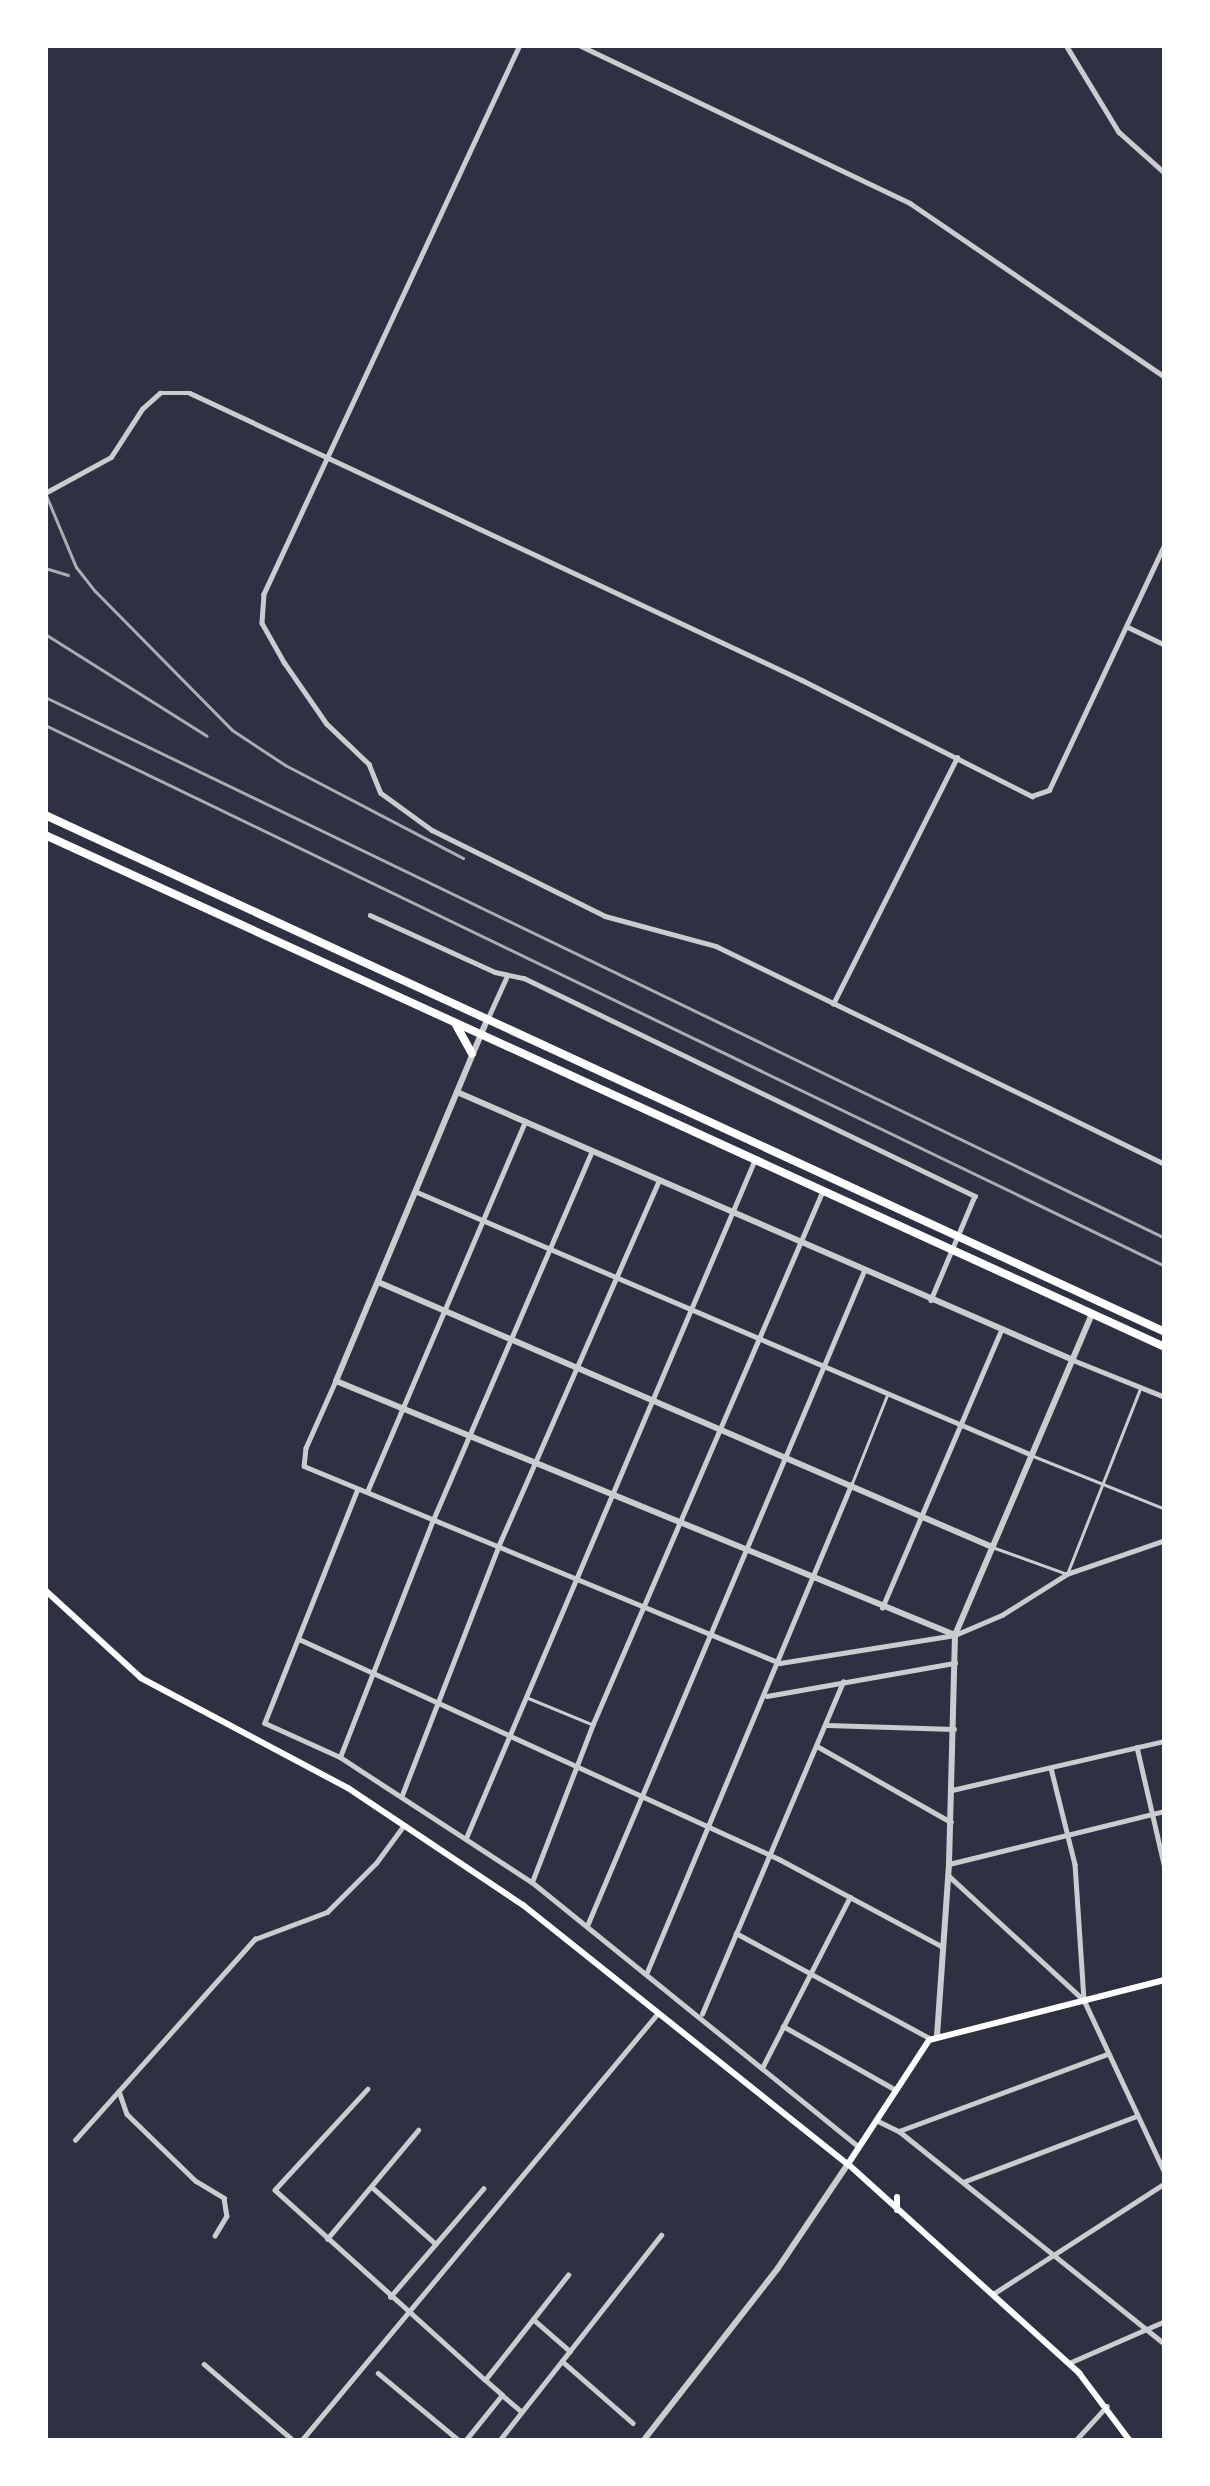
<!DOCTYPE html>
<style>
body{margin:0}
#map{position:relative;width:1210px;height:2486px;overflow:hidden;background:#2d3142;font-family:Roboto,sans-serif}
div>[style]{position:absolute}
[style*='--x']{left:calc(var(--x)*1px);top:calc(var(--y)*1px);width:calc(var(--w)*1px);rotate:calc(var(--a)*1deg)}
.pedestrian>*{height:3px;margin:-1.5px;padding:0 1.5px;transform-origin:1.5px;border-radius:1.5px;background:#caccd0}
.minor>*{height:4.5px;margin:-2.25px;padding:0 2.25px;transform-origin:2.25px;border-radius:2.25px;background:#caccd0}
.tertiary>*{height:6px;margin:-3px;padding:0 3px;transform-origin:3px;border-radius:3px;background:#caccd0}
.secondary>*{height:6px;margin:-3px;padding:0 3px;transform-origin:3px;border-radius:3px;background:#fff}
.primary>*{height:8px;margin:-4px;padding:0 4px;transform-origin:4px;border-radius:4px;background:#fff}
.rail>*{height:3px;margin:-1.5px;padding:0 1.5px;transform-origin:1.5px;border-radius:1.5px;background:#abadb3}
span{translate:-50% -50%;white-space:nowrap;text-align:center;line-height:1.15;-webkit-text-stroke:9px #fff;paint-order:stroke}
.frame{position:absolute;inset:0;border:48px solid #fff;pointer-events:none}
</style>
<div id="map">
<div class="pedestrian">
<div style="--x:1033;--y:1456;--w:142;--a:21.9"></div>
<div style="--x:852;--y:1483;--w:95;--a:-68.3"></div>
<div style="--x:992;--y:1547;--w:80;--a:19.8"></div>
<div style="--x:1067;--y:1574;--w:199;--a:-68.5"></div>
<div style="--x:528;--y:1698;--w:68;--a:22.4"></div>
</div>
<div class="minor">
<div style="--x:520;--y:45;--w:606;--a:115"></div>
<div style="--x:264;--y:594;--w:29;--a:94"></div>
<div style="--x:262;--y:623;--w:45;--a:60.6"></div>
<div style="--x:284;--y:662;--w:75;--a:55.3"></div>
<div style="--x:327;--y:724;--w:58;--a:43.6"></div>
<div style="--x:369;--y:764;--w:31;--a:68"></div>
<div style="--x:381;--y:793;--w:63;--a:36"></div>
<div style="--x:432;--y:830;--w:193;--a:26.4"></div>
<div style="--x:605;--y:916;--w:115;--a:15.1"></div>
<div style="--x:716;--y:946;--w:499;--a:25.9"></div>
<div style="--x:579;--y:45;--w:367;--a:25.5"></div>
<div style="--x:910;--y:203;--w:309;--a:34.3"></div>
<div style="--x:1066;--y:45;--w:102;--a:58.7"></div>
<div style="--x:1119;--y:132;--w:62;--a:41.7"></div>
<div style="--x:45;--y:493;--w:75;--a:-28.6"></div>
<div style="--x:111;--y:457;--w:57;--a:-57.1"></div>
<div style="--x:142;--y:409;--w:24;--a:-42"></div>
<div style="--x:160;--y:393;--w:30;--a:0"></div>
<div style="--x:190;--y:393;--w:676;--a:25.12"></div>
<div style="--x:802;--y:680;--w:258;--a:26.8"></div>
<div style="--x:1032;--y:796;--w:18;--a:-19"></div>
<div style="--x:1049;--y:790;--w:273;--a:-64.8"></div>
<div style="--x:1128;--y:627;--w:41;--a:25.9"></div>
<div style="--x:370;--y:915;--w:137;--a:24.5"></div>
<div style="--x:495;--y:972;--w:30;--a:12"></div>
<div style="--x:524;--y:978;--w:501;--a:25.8"></div>
<div style="--x:975;--y:1196;--w:113;--a:112.9"></div>
<div style="--x:833;--y:1004;--w:276;--a:-63.3"></div>
<div style="--x:487;--y:1020;--w:48;--a:-65.6"></div>
<div style="--x:417;--y:1192;--w:669;--a:23.15"></div>
<div style="--x:1073;--y:1360;--w:99;--a:21.9"></div>
<div style="--x:335;--y:1383;--w:71;--a:114"></div>
<div style="--x:306;--y:1448;--w:18;--a:96"></div>
<div style="--x:304;--y:1466;--w:515;--a:22.48"></div>
<div style="--x:780;--y:1663;--w:177;--a:-9.1"></div>
<div style="--x:955;--y:1635;--w:51;--a:-23.1"></div>
<div style="--x:1002;--y:1615;--w:77;--a:-32.2"></div>
<div style="--x:1067;--y:1574;--w:104;--a:-19.1"></div>
<div style="--x:358;--y:1489;--w:252;--a:111.7"></div>
<div style="--x:265;--y:1723;--w:82;--a:24.4"></div>
<div style="--x:340;--y:1757;--w:229;--a:33.1"></div>
<div style="--x:532;--y:1882;--w:419;--a:39"></div>
<div style="--x:367;--y:1492;--w:403;--a:-66.9"></div>
<div style="--x:882;--y:1608;--w:301;--a:-66.8"></div>
<div style="--x:299;--y:1639;--w:528;--a:24.62"></div>
<div style="--x:779;--y:1859;--w:186;--a:28.2"></div>
<div style="--x:767;--y:1696;--w:191;--a:-10"></div>
<div style="--x:827;--y:1725;--w:127;--a:1.8"></div>
<div style="--x:817;--y:1746;--w:154;--a:29.6"></div>
<div style="--x:1137;--y:1747;--w:124;--a:77"></div>
<div style="--x:340;--y:1757;--w:255;--a:-68.6"></div>
<div style="--x:433;--y:1520;--w:400;--a:-66.7"></div>
<div style="--x:1051;--y:1768;--w:99;--a:76"></div>
<div style="--x:1075;--y:1864;--w:135;--a:86.2"></div>
<div style="--x:952;--y:1790;--w:219;--a:-13"></div>
<div style="--x:402;--y:1795;--w:266;--a:-68.8"></div>
<div style="--x:498;--y:1547;--w:401;--a:-66.3"></div>
<div style="--x:466;--y:1838;--w:738;--a:-66.94"></div>
<div style="--x:949;--y:1864;--w:222;--a:-13.8"></div>
<div style="--x:949;--y:1876;--w:183;--a:42.6"></div>
<div style="--x:1084;--y:2000;--w:191;--a:64.9"></div>
<div style="--x:532;--y:1882;--w:169;--a:-68.9"></div>
<div style="--x:593;--y:1724;--w:581;--a:-66.7"></div>
<div style="--x:587;--y:1926;--w:711;--a:-67.08"></div>
<div style="--x:736;--y:1933;--w:222;--a:28.5"></div>
<div style="--x:647;--y:1972;--w:528;--a:-67.27"></div>
<div style="--x:702;--y:2014;--w:361;--a:-67"></div>
<div style="--x:783;--y:2026;--w:130;--a:29.5"></div>
<div style="--x:762;--y:2068;--w:192;--a:-62.8"></div>
<div style="--x:368;--y:2089;--w:137;--a:132.6"></div>
<div style="--x:275;--y:2190;--w:283;--a:42.1"></div>
<div style="--x:119;--y:2091;--w:24;--a:71"></div>
<div style="--x:127;--y:2114;--w:96;--a:44.2"></div>
<div style="--x:196;--y:2181;--w:33;--a:31"></div>
<div style="--x:224;--y:2198;--w:18;--a:81"></div>
<div style="--x:227;--y:2216;--w:23;--a:121"></div>
<div style="--x:876;--y:2120;--w:25;--a:26"></div>
<div style="--x:899;--y:2131;--w:341;--a:38.7"></div>
<div style="--x:899;--y:2131;--w:222;--a:-20.3"></div>
<div style="--x:75;--y:2140;--w:270;--a:-48.2"></div>
<div style="--x:255;--y:1939;--w:77;--a:-20.6"></div>
<div style="--x:327;--y:1912;--w:69;--a:-45"></div>
<div style="--x:376;--y:1863;--w:47;--a:-53.6"></div>
<div style="--x:963;--y:2182;--w:186;--a:-20.8"></div>
<div style="--x:373;--y:2188;--w:84;--a:41.6"></div>
<div style="--x:327;--y:2239;--w:142;--a:-50.1"></div>
<div style="--x:993;--y:2294;--w:205;--a:-32.8"></div>
<div style="--x:390;--y:2297;--w:143;--a:-49.3"></div>
<div style="--x:533;--y:2319;--w:49;--a:40.9"></div>
<div style="--x:562;--y:2361;--w:94;--a:41.1"></div>
<div style="--x:1069;--y:2363;--w:105;--a:-23.6"></div>
<div style="--x:204;--y:2364;--w:118;--a:40.5"></div>
<div style="--x:378;--y:2373;--w:107;--a:39.7"></div>
<div style="--x:502;--y:2395;--w:25;--a:40"></div>
<div style="--x:301;--y:2441;--w:557;--a:-50.17"></div>
<div style="--x:465;--y:2441;--w:59;--a:-51.2"></div>
<div style="--x:502;--y:2395;--w:23;--a:-139"></div>
<div style="--x:485;--y:2380;--w:134;--a:-51.7"></div>
<div style="--x:499;--y:2441;--w:262;--a:-51.8"></div>
<div style="--x:1075;--y:2441;--w:47;--a:-47.6"></div>
</div>
<div class="tertiary">
<div style="--x:487;--y:1020;--w:391;--a:112.7"></div>
<div style="--x:336;--y:1381;--w:669;--a:22.31"></div>
<div style="--x:457;--y:1092;--w:672;--a:23.51"></div>
<div style="--x:378;--y:1282;--w:669;--a:23.34"></div>
<div style="--x:937;--y:2036;--w:172;--a:-86"></div>
<div style="--x:949;--y:1864;--w:229;--a:-88.5"></div>
<div style="--x:955;--y:1635;--w:349;--a:-66.9"></div>
<div style="--x:643;--y:2441;--w:219;--a:-52"></div>
<div style="--x:778;--y:2268;--w:125;--a:-56.1"></div>
</div>
<div class="secondary">
<div style="--x:45;--y:1590;--w:130;--a:42.5"></div>
<div style="--x:141;--y:1678;--w:234;--a:28"></div>
<div style="--x:348;--y:1788;--w:211;--a:33.8"></div>
<div style="--x:523;--y:1905;--w:416;--a:38.6"></div>
<div style="--x:848;--y:2164;--w:312;--a:42.1"></div>
<div style="--x:1079;--y:2373;--w:85;--a:53.1"></div>
<div style="--x:848;--y:2164;--w:148;--a:-56.8"></div>
<div style="--x:929;--y:2040;--w:244;--a:-14.3"></div>
<div style="--x:897;--y:2197;--w:13;--a:90"></div>
</div>
<div class="primary">
<div style="--x:45;--y:815;--w:1234;--a:24.78"></div>
<div style="--x:45;--y:835;--w:1231;--a:24.57"></div>
<div style="--x:455;--y:1023;--w:35;--a:61"></div>
</div>
<div class="rail">
<div style="--x:45;--y:493;--w:80;--a:67.3"></div>
<div style="--x:76;--y:567;--w:31;--a:52"></div>
<div style="--x:95;--y:591;--w:195;--a:45.4"></div>
<div style="--x:232;--y:730;--w:64;--a:33.4"></div>
<div style="--x:285;--y:765;--w:201;--a:27.6"></div>
<div style="--x:45;--y:568;--w:24;--a:17"></div>
<div style="--x:45;--y:634;--w:191;--a:32.2"></div>
<div style="--x:45;--y:697;--w:1244;--a:25.78"></div>
<div style="--x:45;--y:725;--w:1244;--a:25.78"></div>
</div>
<div class="frame"></div>
</div>
